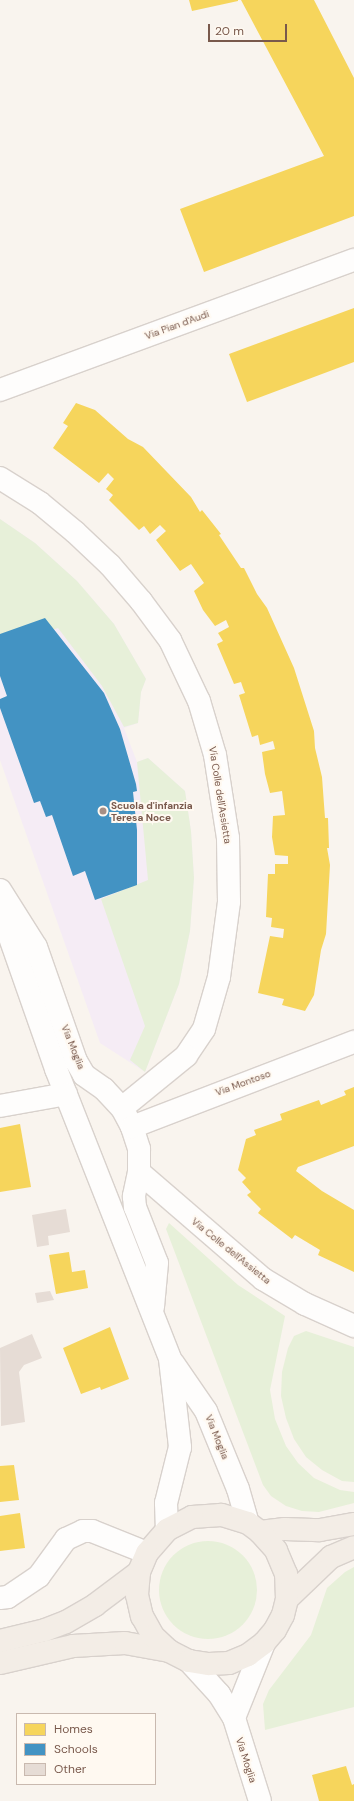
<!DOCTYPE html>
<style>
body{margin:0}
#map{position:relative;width:354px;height:1801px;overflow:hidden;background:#f9f4ee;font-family:"DM Sans",sans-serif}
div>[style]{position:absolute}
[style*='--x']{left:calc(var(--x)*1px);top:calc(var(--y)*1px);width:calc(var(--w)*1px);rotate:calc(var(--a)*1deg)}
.education>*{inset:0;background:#f5ecf5}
.green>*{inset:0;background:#e7f0d9}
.round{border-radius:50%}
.homes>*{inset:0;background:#f6d55c}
.schools>*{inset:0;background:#4393c3}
.building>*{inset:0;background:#e6dcd5}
.roads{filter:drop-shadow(1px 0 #d8d1cc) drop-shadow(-1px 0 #d8d1cc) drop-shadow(0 1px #d8d1cc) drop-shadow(0 -1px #d8d1cc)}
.minor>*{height:22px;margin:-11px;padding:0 11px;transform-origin:11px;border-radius:11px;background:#fefdfc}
.major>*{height:22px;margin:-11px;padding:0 11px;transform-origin:11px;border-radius:11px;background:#f3ede6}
.dots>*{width:11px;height:11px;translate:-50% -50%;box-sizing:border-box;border:2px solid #fff9f1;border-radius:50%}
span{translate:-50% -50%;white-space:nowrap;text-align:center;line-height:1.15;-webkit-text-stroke:4px #fff9f1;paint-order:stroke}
.street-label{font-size:10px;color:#79594c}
.poi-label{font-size:10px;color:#79594c;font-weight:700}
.left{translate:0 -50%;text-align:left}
.legend{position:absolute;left:16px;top:1713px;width:140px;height:72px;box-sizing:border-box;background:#fff9f1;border:1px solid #c9b9af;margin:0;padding:5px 7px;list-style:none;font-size:12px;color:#79594c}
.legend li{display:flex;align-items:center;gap:8px;height:20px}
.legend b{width:20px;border:1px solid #c9b9af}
.scale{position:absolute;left:208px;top:24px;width:79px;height:18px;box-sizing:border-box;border:2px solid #79594c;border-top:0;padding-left:5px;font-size:12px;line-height:14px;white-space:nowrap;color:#79594c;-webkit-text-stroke:3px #fff9f1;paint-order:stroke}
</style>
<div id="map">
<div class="education">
<div style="clip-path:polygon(0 519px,35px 543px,77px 581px,114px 624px,146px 679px,141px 692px,138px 723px,124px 728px,137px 762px,148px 758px,185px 791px,191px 831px,194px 878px,190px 931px,179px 984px,145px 1072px,100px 1043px,0 760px)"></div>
</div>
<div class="green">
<div style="clip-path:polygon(0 519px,35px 543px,77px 581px,114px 624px,146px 679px,141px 692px,138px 723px,124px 727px,102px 686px,58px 628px,0 647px)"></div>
<div style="clip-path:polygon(148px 758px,185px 791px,191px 831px,194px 878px,190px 931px,179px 984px,145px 1072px,130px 1060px,145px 1026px,101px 899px,148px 880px,137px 762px)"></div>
<div style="clip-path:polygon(169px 1223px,238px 1285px,285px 1316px,270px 1390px,275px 1419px,286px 1446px,298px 1463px,314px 1478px,340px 1490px,354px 1492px,354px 1503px,319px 1512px,302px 1511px,286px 1506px,271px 1496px,263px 1485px,166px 1229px)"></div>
<div style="clip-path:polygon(306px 1331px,354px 1347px,354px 1482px,342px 1481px,322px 1470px,306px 1457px,294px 1439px,286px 1418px,281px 1396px,282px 1372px,288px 1348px,294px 1336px)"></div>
<div class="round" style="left:159px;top:1541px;width:98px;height:98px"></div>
<div style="clip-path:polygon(354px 1567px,354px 1707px,265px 1730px,263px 1704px,269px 1690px,311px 1635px,327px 1588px,345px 1572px)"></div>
</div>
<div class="homes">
<div style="clip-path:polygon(189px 0,238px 0,238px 1px,192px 11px)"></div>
<div style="clip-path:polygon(241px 0,314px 0,354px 78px,354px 216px,204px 272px,180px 209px,324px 156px)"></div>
<div style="clip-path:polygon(354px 308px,354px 362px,247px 402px,229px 354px)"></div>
<div style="clip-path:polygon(76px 403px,95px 410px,128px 439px,143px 447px,191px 497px,200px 512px,202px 510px,221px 534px,219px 535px,241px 568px,244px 568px,257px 594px,267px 608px,294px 668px,314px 731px,315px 748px,322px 777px,325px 818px,328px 818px,329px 848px,327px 848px,330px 865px,326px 934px,321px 950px,314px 995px,305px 1011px,282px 1005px,284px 999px,258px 993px,270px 936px,283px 938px,284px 929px,271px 927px,272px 918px,266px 917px,268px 874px,275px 874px,275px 864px,288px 864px,288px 856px,275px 855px,272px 837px,273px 816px,285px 815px,282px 791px,270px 793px,265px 774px,262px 752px,275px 749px,273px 741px,260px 745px,258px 735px,252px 737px,239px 695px,245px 693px,243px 688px,241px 682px,234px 684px,217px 644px,223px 641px,218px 633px,229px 627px,226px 620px,215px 626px,203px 610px,194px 591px,204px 583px,191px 564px,180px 571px,156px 540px,166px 531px,160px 525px,150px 534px,144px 526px,139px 530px,109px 500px,113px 495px,106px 489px,114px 479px,108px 473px,99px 483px,53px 448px,68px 426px,63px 423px)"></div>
<div style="clip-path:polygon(354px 1087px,354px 1146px,298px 1167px,296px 1171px,322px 1191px,354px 1210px,354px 1272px,318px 1255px,320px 1250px,295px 1235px,292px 1239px,258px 1213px,261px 1209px,247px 1195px,251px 1192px,242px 1182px,246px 1178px,238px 1170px,246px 1139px,256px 1135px,254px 1130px,282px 1120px,280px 1114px,319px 1100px,321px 1105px,346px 1095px,344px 1091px)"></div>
<div style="clip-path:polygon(20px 1124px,31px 1187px,0 1192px,0 1128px)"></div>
<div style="clip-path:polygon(69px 1252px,72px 1272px,85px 1270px,88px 1288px,56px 1294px,49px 1255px)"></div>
<div style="clip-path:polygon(110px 1327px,129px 1379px,101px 1390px,100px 1387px,81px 1394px,63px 1348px)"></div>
<div style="clip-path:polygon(14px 1465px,19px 1500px,0 1502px,0 1466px)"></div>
<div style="clip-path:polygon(20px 1513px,25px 1548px,0 1551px,0 1516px)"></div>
<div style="clip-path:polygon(346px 1766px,352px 1785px,354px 1784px,354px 1801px,319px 1801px,312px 1775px)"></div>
</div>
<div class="schools">
<div style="clip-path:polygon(45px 618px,104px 693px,120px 729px,136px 784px,137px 791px,133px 792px,137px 830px,137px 885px,95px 900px,85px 871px,73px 876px,52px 815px,46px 817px,40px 801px,34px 803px,0 708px,0 699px,7px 696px,0 676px,0 634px)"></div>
</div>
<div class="building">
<div style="clip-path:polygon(66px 1209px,70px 1232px,48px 1236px,49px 1245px,37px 1247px,32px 1215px)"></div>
<div style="clip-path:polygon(50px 1291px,54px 1300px,37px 1303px,35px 1293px)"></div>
<div style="clip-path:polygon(32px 1334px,42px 1358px,24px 1365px,19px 1372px,25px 1422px,1px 1426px,0 1348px)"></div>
</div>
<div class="roads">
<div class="minor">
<div style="--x:0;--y:390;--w:377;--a:-20.2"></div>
<div style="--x:0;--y:478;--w:47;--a:32"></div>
<div style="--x:40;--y:503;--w:45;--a:39.6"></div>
<div style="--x:75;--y:532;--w:48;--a:43.3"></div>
<div style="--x:110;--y:565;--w:48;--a:49.3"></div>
<div style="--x:141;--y:601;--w:49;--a:53.4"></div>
<div style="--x:170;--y:640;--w:68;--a:64.6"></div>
<div style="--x:199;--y:701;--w:56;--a:73.5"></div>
<div style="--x:215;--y:755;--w:84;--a:81.1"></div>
<div style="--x:228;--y:838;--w:64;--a:89.1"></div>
<div style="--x:229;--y:902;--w:76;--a:97.6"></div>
<div style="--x:219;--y:977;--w:54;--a:106.1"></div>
<div style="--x:204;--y:1029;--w:32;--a:124"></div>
<div style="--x:186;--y:1056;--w:82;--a:140.9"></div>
<div style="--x:0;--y:890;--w:67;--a:57.7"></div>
<div style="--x:36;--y:947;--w:121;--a:70.7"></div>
<div style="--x:76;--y:1061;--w:16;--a:60"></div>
<div style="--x:84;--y:1075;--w:24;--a:35"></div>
<div style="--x:104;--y:1089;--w:26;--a:47"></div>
<div style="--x:122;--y:1108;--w:21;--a:62"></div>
<div style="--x:132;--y:1127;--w:23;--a:72"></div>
<div style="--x:139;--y:1149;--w:23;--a:90"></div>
<div style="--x:139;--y:1172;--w:25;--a:102"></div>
<div style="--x:134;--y:1196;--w:11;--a:85"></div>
<div style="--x:135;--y:1207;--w:60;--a:68.6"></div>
<div style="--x:157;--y:1263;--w:44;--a:95.2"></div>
<div style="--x:0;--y:909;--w:170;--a:70.7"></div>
<div style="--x:56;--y:1069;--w:312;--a:68.5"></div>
<div style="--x:170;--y:1359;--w:89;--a:83.5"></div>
<div style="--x:180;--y:1447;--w:58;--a:104"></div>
<div style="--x:166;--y:1503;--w:27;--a:88"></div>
<div style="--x:0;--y:1106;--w:67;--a:-10.3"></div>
<div style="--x:132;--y:1127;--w:238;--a:-21"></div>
<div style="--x:139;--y:1172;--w:164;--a:40.8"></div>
<div style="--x:263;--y:1279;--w:49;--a:30.8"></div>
<div style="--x:305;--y:1304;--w:54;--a:24.2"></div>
<div style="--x:173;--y:1363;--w:58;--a:55.5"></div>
<div style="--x:206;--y:1411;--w:84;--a:67.7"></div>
<div style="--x:238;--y:1489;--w:35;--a:74"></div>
<div style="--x:0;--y:1598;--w:8;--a:-7"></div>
<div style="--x:8;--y:1597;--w:37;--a:-34"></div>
<div style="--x:39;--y:1576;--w:46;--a:-53.9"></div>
<div style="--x:66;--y:1539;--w:19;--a:-25"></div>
<div style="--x:83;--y:1531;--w:9;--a:0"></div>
<div style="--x:92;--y:1531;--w:59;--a:21.8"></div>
<div style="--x:189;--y:1661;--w:45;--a:47.7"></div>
<div style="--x:219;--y:1694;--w:28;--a:58"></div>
<div style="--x:234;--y:1718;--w:87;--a:72.6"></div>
<div style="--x:234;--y:1718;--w:81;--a:-68.2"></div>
</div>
<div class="major">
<div style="--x:260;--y:1532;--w:25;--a:-7"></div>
<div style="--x:285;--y:1529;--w:35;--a:2"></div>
<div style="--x:320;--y:1530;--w:35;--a:-10"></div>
<div style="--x:287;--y:1599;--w:61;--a:-43.7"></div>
<div style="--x:331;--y:1557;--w:25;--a:-23"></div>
<div style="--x:0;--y:1641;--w:46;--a:-13.7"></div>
<div style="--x:45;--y:1630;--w:22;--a:-21"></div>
<div style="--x:66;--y:1622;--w:34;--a:-30"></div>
<div style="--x:95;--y:1605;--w:55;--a:-36.9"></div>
<div style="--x:0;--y:1663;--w:75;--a:-13.1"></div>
<div style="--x:73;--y:1646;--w:52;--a:-3.3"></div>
<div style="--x:125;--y:1643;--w:45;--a:10.3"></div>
<div style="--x:169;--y:1651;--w:22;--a:27"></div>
<div style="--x:189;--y:1661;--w:20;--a:9"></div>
<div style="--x:209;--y:1664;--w:20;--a:-3"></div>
<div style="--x:229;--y:1663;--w:21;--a:-23"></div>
<div style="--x:248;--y:1655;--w:20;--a:-37"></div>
<div style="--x:264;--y:1643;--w:17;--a:-50"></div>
<div style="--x:275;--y:1630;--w:17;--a:-62"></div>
<div style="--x:283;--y:1615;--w:16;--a:-76"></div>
<div style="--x:287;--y:1599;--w:25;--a:-92"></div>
<div style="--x:286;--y:1574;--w:26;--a:-113"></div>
<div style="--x:276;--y:1550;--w:24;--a:-132"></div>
<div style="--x:260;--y:1532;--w:15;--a:-143"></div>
<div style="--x:248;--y:1523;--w:28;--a:-163"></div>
<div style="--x:221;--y:1515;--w:29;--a:176"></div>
<div style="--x:192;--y:1517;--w:28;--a:153"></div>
<div style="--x:167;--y:1530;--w:30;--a:131"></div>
<div style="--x:147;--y:1553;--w:21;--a:113"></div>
<div style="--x:139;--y:1572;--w:23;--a:95"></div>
<div style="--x:137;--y:1595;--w:22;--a:77"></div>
<div style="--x:142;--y:1616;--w:23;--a:61"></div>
<div style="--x:153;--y:1636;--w:22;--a:43"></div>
</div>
</div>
<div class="dots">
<div style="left:103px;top:811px;background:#a68f85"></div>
</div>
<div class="street-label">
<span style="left:177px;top:325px;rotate:-20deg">Via Pian d'Audi</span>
<span style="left:220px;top:795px;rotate:81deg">Via Colle dell'Assietta</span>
<span style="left:73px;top:1047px;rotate:68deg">Via Moglia</span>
<span style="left:243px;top:1083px;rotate:-20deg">Via Montoso</span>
<span style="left:231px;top:1251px;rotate:39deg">Via Colle dell'Assietta</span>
<span style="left:217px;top:1437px;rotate:68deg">Via Moglia</span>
<span style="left:246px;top:1760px;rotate:72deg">Via Moglia</span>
</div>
<div class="poi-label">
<span class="left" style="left:111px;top:811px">Scuola d'infanzia<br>Teresa Noce</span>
</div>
<ul class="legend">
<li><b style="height:11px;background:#f6d55c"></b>Homes</li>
<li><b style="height:11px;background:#4393c3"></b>Schools</li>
<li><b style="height:11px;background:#e6dcd5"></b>Other</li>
</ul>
<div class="scale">20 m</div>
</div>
